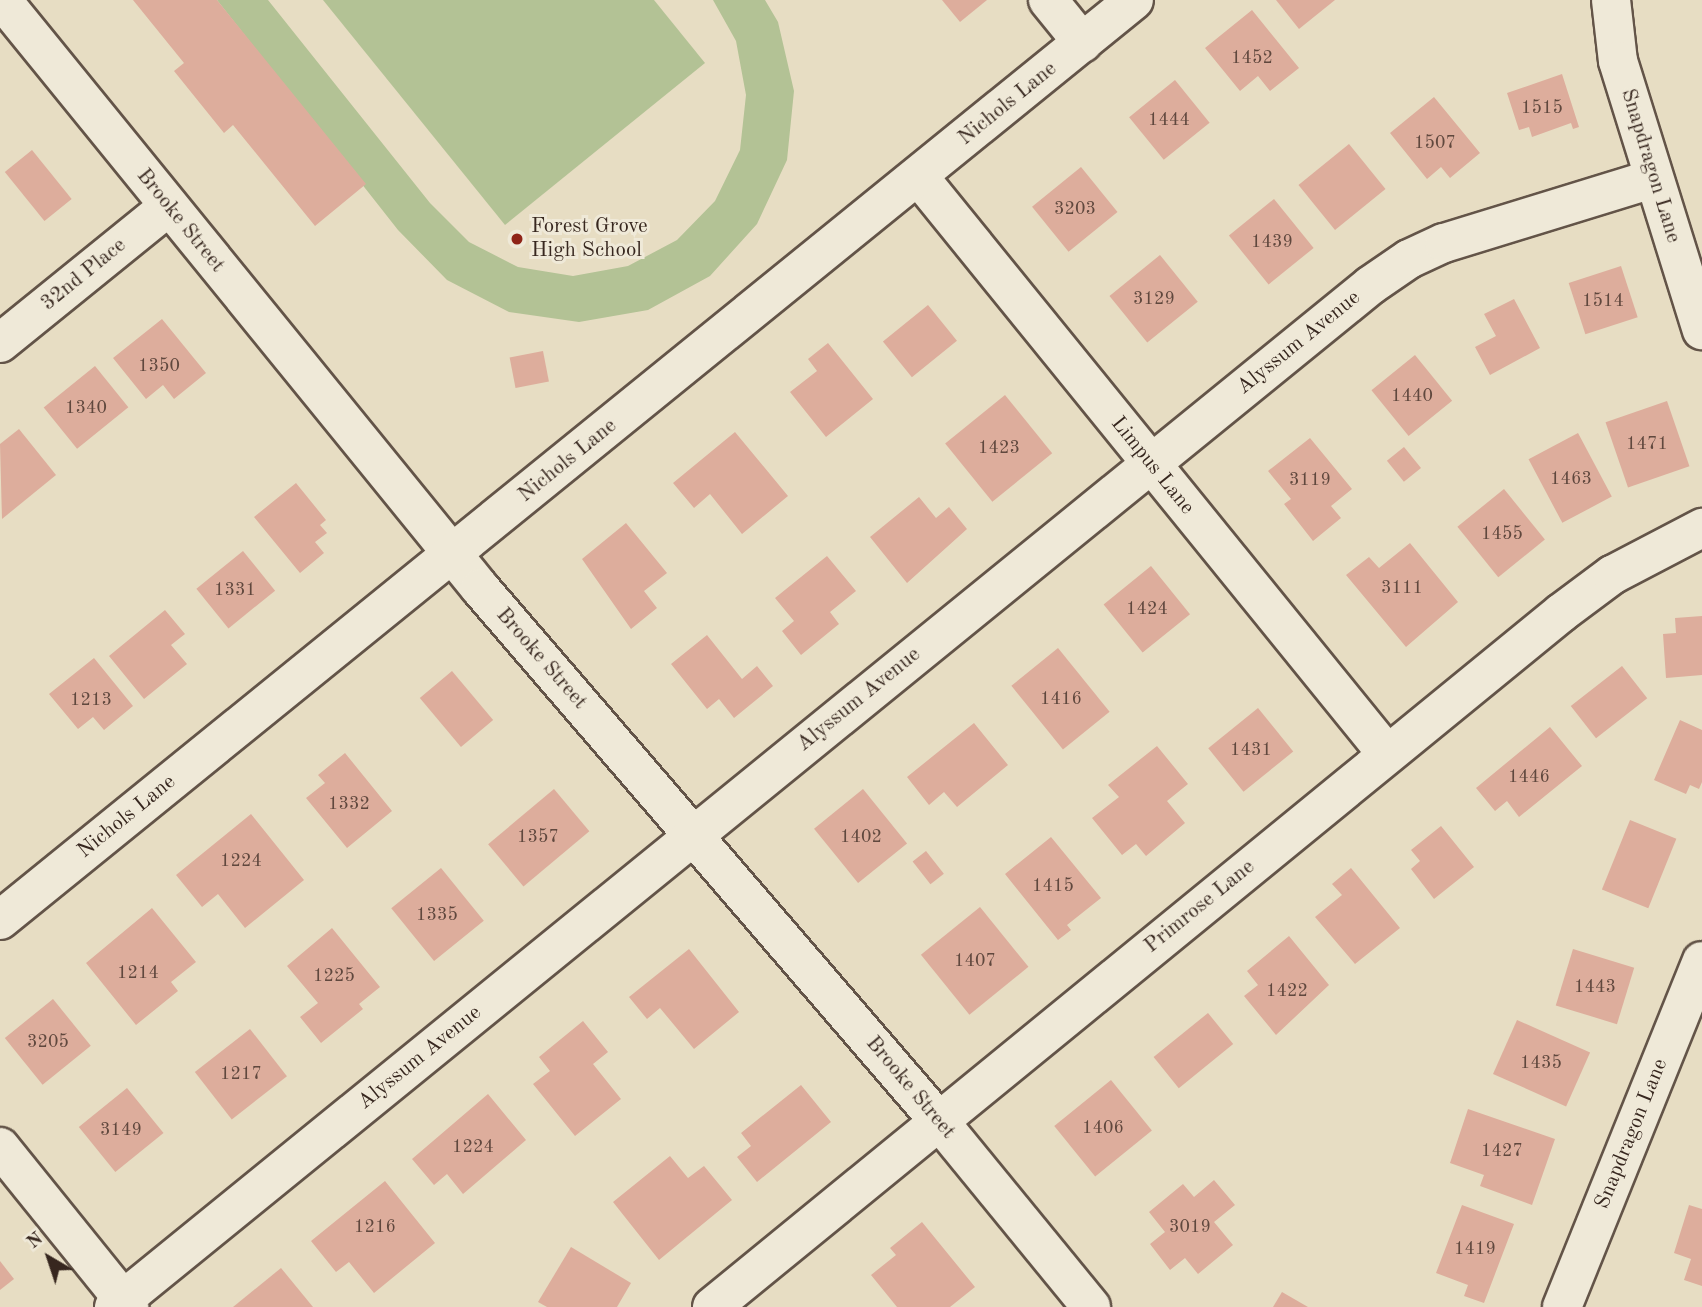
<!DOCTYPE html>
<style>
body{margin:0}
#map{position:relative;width:1702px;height:1307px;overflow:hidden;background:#e7ddc3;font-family:"Old Standard TT",serif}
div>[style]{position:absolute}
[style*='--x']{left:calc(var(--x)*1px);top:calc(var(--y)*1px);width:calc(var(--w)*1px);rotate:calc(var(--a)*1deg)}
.green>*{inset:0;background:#b3c295}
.building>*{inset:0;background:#ddad9c;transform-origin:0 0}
.roads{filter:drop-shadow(2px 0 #635448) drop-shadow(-2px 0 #635448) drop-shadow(0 2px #635448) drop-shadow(0 -2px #635448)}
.minor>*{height:38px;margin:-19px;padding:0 19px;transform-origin:19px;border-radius:19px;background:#efe9d8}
.dots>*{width:19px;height:19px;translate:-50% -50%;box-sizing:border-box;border:4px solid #efe9d8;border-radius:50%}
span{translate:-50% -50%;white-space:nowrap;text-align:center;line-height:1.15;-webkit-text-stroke:6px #efe9d8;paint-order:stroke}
.number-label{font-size:18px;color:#60483e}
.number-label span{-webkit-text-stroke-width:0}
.street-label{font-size:21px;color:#37271f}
.poi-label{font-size:21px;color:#37271f}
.left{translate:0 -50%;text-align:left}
.north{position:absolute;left:14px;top:1223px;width:70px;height:70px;-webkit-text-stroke:5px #efe9d8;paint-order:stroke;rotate:321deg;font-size:19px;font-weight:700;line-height:28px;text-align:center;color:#37271f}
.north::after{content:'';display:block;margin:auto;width:24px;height:32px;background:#37271f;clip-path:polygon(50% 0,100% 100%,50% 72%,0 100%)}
</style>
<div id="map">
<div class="green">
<div style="clip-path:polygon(217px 0,268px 0,430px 203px,469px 242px,518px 267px,573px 276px,628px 266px,677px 240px,715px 201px,740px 150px,746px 95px,736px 41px,713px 0,765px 0,778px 22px,794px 91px,787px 160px,757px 224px,710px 276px,648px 310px,579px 322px,509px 312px,447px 280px,398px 230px)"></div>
<div style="clip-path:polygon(323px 0,654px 0,705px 63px,505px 225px)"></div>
</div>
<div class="building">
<div style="clip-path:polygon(133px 0,217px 0,366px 184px,315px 226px,233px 125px,224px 133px,174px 71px,184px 63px)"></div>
<div style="clip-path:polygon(942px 0,987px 0,960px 22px)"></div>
<div style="clip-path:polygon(1276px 0,1335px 0,1299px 29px)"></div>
<div style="clip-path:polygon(1252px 10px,1299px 68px,1270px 91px,1258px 76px,1240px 91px,1205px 48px)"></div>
<div style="clip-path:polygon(1562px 74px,1579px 127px,1573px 129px,1571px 123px,1532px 137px,1529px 127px,1519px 130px,1507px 93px)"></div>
<div style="left:1175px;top:80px;width:55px;height:59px;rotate:51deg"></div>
<div style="clip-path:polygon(1434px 97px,1480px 153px,1450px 178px,1441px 167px,1427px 179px,1390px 133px)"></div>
<div style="left:1349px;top:144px;width:58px;height:65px;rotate:51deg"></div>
<div style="left:32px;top:150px;width:63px;height:35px;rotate:51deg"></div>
<div style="left:1081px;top:167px;width:58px;height:63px;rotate:51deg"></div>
<div style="left:1274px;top:199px;width:63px;height:58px;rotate:51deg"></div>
<div style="left:1160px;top:255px;width:60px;height:65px;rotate:51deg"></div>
<div style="left:1621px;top:266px;width:54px;height:55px;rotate:72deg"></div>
<div style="clip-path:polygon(1514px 299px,1540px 348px,1490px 375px,1475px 347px,1496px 336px,1484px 314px)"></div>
<div style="left:928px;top:305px;width:46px;height:58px;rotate:51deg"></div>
<div style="clip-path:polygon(162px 319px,206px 373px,174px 399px,163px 385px,146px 399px,113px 358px)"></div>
<div style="clip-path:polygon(828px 343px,873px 399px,826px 437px,790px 392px,817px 371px,808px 359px)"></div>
<div style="left:543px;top:351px;width:31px;height:34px;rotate:79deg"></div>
<div style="left:1415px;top:355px;width:59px;height:56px;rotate:51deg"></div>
<div style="left:95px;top:366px;width:53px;height:66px;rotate:51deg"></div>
<div style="left:1005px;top:395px;width:75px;height:77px;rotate:51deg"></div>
<div style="left:1667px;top:401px;width:69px;height:65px;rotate:71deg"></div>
<div style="clip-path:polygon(19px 429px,56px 475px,2px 519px,0 444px)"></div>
<div style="clip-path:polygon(735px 432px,788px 496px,742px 534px,710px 494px,694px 508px,673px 483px)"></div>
<div style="left:1578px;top:433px;width:72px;height:56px;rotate:62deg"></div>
<div style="clip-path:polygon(1310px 438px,1352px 489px,1331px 506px,1341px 518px,1313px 541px,1284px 504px,1291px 499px,1268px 471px)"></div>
<div style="left:1404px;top:447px;width:27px;height:22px;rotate:51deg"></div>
<div style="clip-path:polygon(296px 483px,326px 520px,320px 525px,327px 533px,315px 542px,324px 553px,300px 573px,254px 517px)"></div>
<div style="left:1504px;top:489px;width:65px;height:60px;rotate:51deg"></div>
<div style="clip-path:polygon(919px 497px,936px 518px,949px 507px,967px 529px,907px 583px,870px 537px)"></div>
<div style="clip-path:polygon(626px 523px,667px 573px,644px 591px,657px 608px,631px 629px,582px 559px)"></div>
<div style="clip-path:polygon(1410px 543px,1458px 602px,1406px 647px,1346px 575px,1369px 557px,1379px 568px)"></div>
<div style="left:243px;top:551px;width:51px;height:60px;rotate:51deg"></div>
<div style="clip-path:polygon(827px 556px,856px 591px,830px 612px,839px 624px,801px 655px,782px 631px,794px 621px,775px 598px)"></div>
<div style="left:1151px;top:566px;width:62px;height:61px;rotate:51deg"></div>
<div style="clip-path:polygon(165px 610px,185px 634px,171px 645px,187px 664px,144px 699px,109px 656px)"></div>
<div style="clip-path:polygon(1702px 616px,1702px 675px,1666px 678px,1663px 634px,1676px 633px,1675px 618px)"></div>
<div style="clip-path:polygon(707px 635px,742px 679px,757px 666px,773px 686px,734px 718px,719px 699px,707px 709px,671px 664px)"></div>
<div style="left:1058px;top:648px;width:82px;height:60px;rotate:51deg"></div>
<div style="clip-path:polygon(94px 658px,133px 706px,104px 730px,93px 717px,78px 729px,49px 694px)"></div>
<div style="left:1622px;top:666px;width:41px;height:65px;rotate:52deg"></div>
<div style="left:452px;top:671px;width:64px;height:42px;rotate:50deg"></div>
<div style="left:1258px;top:708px;width:56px;height:64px;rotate:51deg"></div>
<div style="clip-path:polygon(1680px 720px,1702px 730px,1702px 782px,1699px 789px,1690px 785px,1686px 794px,1654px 780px)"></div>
<div style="clip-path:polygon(974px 723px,1008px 765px,957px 807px,944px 792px,929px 805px,907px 777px)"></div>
<div style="clip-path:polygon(1550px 727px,1582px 766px,1519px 817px,1507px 801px,1495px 811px,1476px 788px)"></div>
<div style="clip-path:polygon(1157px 746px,1188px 784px,1167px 801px,1185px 823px,1146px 856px,1136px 844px,1122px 855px,1092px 818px,1119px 797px,1108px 785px)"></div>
<div style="clip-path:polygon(345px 753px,392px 811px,347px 848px,306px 798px,325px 783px,318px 775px)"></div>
<div style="left:554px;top:789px;width:55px;height:86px;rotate:50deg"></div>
<div style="left:863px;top:789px;width:70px;height:63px;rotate:51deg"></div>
<div style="clip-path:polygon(251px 814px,304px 880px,245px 928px,218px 894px,202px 907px,176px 875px)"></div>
<div style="left:1630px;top:820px;width:50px;height:75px;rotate:22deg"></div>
<div style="clip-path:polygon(1441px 826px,1474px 867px,1434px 899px,1411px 869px,1420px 861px,1411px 850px)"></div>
<div style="clip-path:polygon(1051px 837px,1101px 898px,1067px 925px,1071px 930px,1058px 940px,1005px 874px)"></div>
<div style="left:926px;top:851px;width:29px;height:17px;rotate:52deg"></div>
<div style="left:441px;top:868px;width:68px;height:64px;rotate:51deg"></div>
<div style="clip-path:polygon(1351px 868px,1400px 928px,1355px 964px,1315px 917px,1342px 895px,1332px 884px)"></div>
<div style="left:980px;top:907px;width:77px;height:76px;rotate:51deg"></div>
<div style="clip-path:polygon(152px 908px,196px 962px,171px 982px,178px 991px,136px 1025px,86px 963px)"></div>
<div style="clip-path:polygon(332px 928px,380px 987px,359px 1004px,363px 1009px,321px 1043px,300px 1017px,318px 1003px,287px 966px)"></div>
<div style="clip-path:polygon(1289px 936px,1329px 985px,1276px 1035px,1244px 996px,1258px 985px,1247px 971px)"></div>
<div style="clip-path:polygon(689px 949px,739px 1012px,694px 1049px,660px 1008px,647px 1019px,629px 997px)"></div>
<div style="left:1573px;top:949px;width:64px;height:59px;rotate:17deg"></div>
<div style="left:53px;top:999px;width:60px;height:62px;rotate:51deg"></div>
<div style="left:1208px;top:1013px;width:40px;height:70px;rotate:51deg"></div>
<div style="left:1517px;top:1020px;width:80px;height:59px;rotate:24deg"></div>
<div style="clip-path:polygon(583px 1021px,608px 1052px,593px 1064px,621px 1099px,575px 1136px,533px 1084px,550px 1071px,539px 1057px)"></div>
<div style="left:250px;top:1029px;width:60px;height:70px;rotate:52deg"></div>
<div style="left:1111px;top:1080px;width:65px;height:73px;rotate:51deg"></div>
<div style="clip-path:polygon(801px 1085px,831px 1122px,757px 1182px,737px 1157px,751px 1146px,741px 1133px)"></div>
<div style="left:127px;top:1088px;width:58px;height:62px;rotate:51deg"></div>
<div style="clip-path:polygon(488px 1094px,526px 1140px,463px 1194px,447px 1174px,434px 1185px,412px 1159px)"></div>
<div style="clip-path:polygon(1468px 1109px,1555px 1139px,1532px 1205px,1480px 1186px,1484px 1175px,1450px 1163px)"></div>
<div style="clip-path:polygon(670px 1156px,688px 1178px,704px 1166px,732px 1200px,659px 1260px,613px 1202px)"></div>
<div style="clip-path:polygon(1214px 1180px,1235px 1205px,1214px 1222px,1233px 1245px,1198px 1274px,1185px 1258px,1170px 1270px,1150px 1244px,1165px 1232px,1149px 1212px,1183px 1184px,1194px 1197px)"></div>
<div style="clip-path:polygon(385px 1181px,435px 1243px,374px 1293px,349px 1262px,336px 1272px,311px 1241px)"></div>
<div style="clip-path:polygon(1462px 1205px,1514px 1224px,1484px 1303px,1464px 1296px,1468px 1285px,1436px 1273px)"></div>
<div style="clip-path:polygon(1689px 1205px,1702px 1209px,1702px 1286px,1684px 1280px,1691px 1259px,1674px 1253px)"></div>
<div style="clip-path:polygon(922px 1222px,975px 1287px,950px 1307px,897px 1307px,871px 1275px,896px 1255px,890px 1248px)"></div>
<div style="clip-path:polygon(571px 1247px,631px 1283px,617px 1307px,547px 1307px,538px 1302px)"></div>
<div style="clip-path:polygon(0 1261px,14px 1279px,0 1290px)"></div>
<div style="clip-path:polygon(281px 1268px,313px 1307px,233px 1307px)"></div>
<div style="clip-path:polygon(1282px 1292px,1308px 1307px,1273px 1307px)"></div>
</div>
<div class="roads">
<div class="minor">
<div style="--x:2;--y:0;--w:758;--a:50.89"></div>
<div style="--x:480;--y:588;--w:703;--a:49.27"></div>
<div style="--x:939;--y:1121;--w:240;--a:50.7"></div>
<div style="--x:1048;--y:0;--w:55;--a:50.9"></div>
<div style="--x:1611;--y:0;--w:61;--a:83.5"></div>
<div style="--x:1618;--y:61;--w:282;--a:72.7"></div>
<div style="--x:919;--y:177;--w:743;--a:50.95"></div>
<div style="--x:0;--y:343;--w:216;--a:-39"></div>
<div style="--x:0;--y:920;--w:1460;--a:-39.05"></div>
<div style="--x:0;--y:1147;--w:206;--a:51.1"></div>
<div style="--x:114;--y:1307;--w:1620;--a:-39.11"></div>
<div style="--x:1371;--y:285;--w:46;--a:-34.4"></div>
<div style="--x:1409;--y:259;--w:38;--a:-25"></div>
<div style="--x:1444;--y:243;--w:218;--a:-17.1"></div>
<div style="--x:712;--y:1307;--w:1097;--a:-39.26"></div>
<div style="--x:1561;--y:613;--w:64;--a:-36.7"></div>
<div style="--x:1612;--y:575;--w:102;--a:-27.6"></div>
<div style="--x:1562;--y:1307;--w:373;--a:-68"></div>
</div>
</div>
<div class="dots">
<div style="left:517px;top:239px;background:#8f2418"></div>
</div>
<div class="number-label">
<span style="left:1252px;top:58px">1452</span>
<span style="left:1542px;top:108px">1515</span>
<span style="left:1169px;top:120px">1444</span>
<span style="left:1435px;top:143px">1507</span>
<span style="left:1075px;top:209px">3203</span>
<span style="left:1272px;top:242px">1439</span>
<span style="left:1154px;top:299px">3129</span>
<span style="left:1603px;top:301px">1514</span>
<span style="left:159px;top:366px">1350</span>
<span style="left:1412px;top:396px">1440</span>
<span style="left:86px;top:408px">1340</span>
<span style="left:1647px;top:444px">1471</span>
<span style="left:999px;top:448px">1423</span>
<span style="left:1571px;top:479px">1463</span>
<span style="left:1310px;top:480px">3119</span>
<span style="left:1502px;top:534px">1455</span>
<span style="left:1402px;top:588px">3111</span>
<span style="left:235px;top:590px">1331</span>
<span style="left:1147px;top:609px">1424</span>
<span style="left:1061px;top:699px">1416</span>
<span style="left:91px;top:700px">1213</span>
<span style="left:1251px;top:750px">1431</span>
<span style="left:1529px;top:777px">1446</span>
<span style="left:349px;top:804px">1332</span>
<span style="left:538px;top:837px">1357</span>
<span style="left:861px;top:837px">1402</span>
<span style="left:241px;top:861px">1224</span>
<span style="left:1053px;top:886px">1415</span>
<span style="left:437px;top:915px">1335</span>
<span style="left:975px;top:961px">1407</span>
<span style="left:138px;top:973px">1214</span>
<span style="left:334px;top:976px">1225</span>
<span style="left:1595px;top:987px">1443</span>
<span style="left:1287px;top:991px">1422</span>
<span style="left:48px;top:1042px">3205</span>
<span style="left:1541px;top:1063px">1435</span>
<span style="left:241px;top:1074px">1217</span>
<span style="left:1103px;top:1128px">1406</span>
<span style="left:121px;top:1130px">3149</span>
<span style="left:473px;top:1147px">1224</span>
<span style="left:1502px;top:1151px">1427</span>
<span style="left:375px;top:1227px">1216</span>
<span style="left:1190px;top:1227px">3019</span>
<span style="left:1475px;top:1249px">1419</span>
</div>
<div class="street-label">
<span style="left:1008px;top:104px;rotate:-39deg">Nichols Lane</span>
<span style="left:1650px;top:166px;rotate:73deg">Snapdragon Lane</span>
<span style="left:180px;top:221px;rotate:51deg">Brooke Street</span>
<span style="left:84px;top:275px;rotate:-39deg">32nd Place</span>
<span style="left:1299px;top:343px;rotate:-39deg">Alyssum Avenue</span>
<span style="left:568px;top:461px;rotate:-39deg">Nichols Lane</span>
<span style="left:1152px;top:466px;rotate:51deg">Limpus Lane</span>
<span style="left:541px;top:659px;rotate:49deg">Brooke Street</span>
<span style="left:859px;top:700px;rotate:-39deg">Alyssum Avenue</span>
<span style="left:127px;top:817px;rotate:-39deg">Nichols Lane</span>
<span style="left:1200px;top:907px;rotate:-39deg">Primrose Lane</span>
<span style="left:420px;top:1058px;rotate:-39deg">Alyssum Avenue</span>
<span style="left:910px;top:1088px;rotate:50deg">Brooke Street</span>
<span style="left:1632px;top:1134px;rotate:-68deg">Snapdragon Lane</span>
</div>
<div class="poi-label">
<span class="left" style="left:531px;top:239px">Forest Grove<br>High School</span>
</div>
<div class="north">N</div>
</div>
